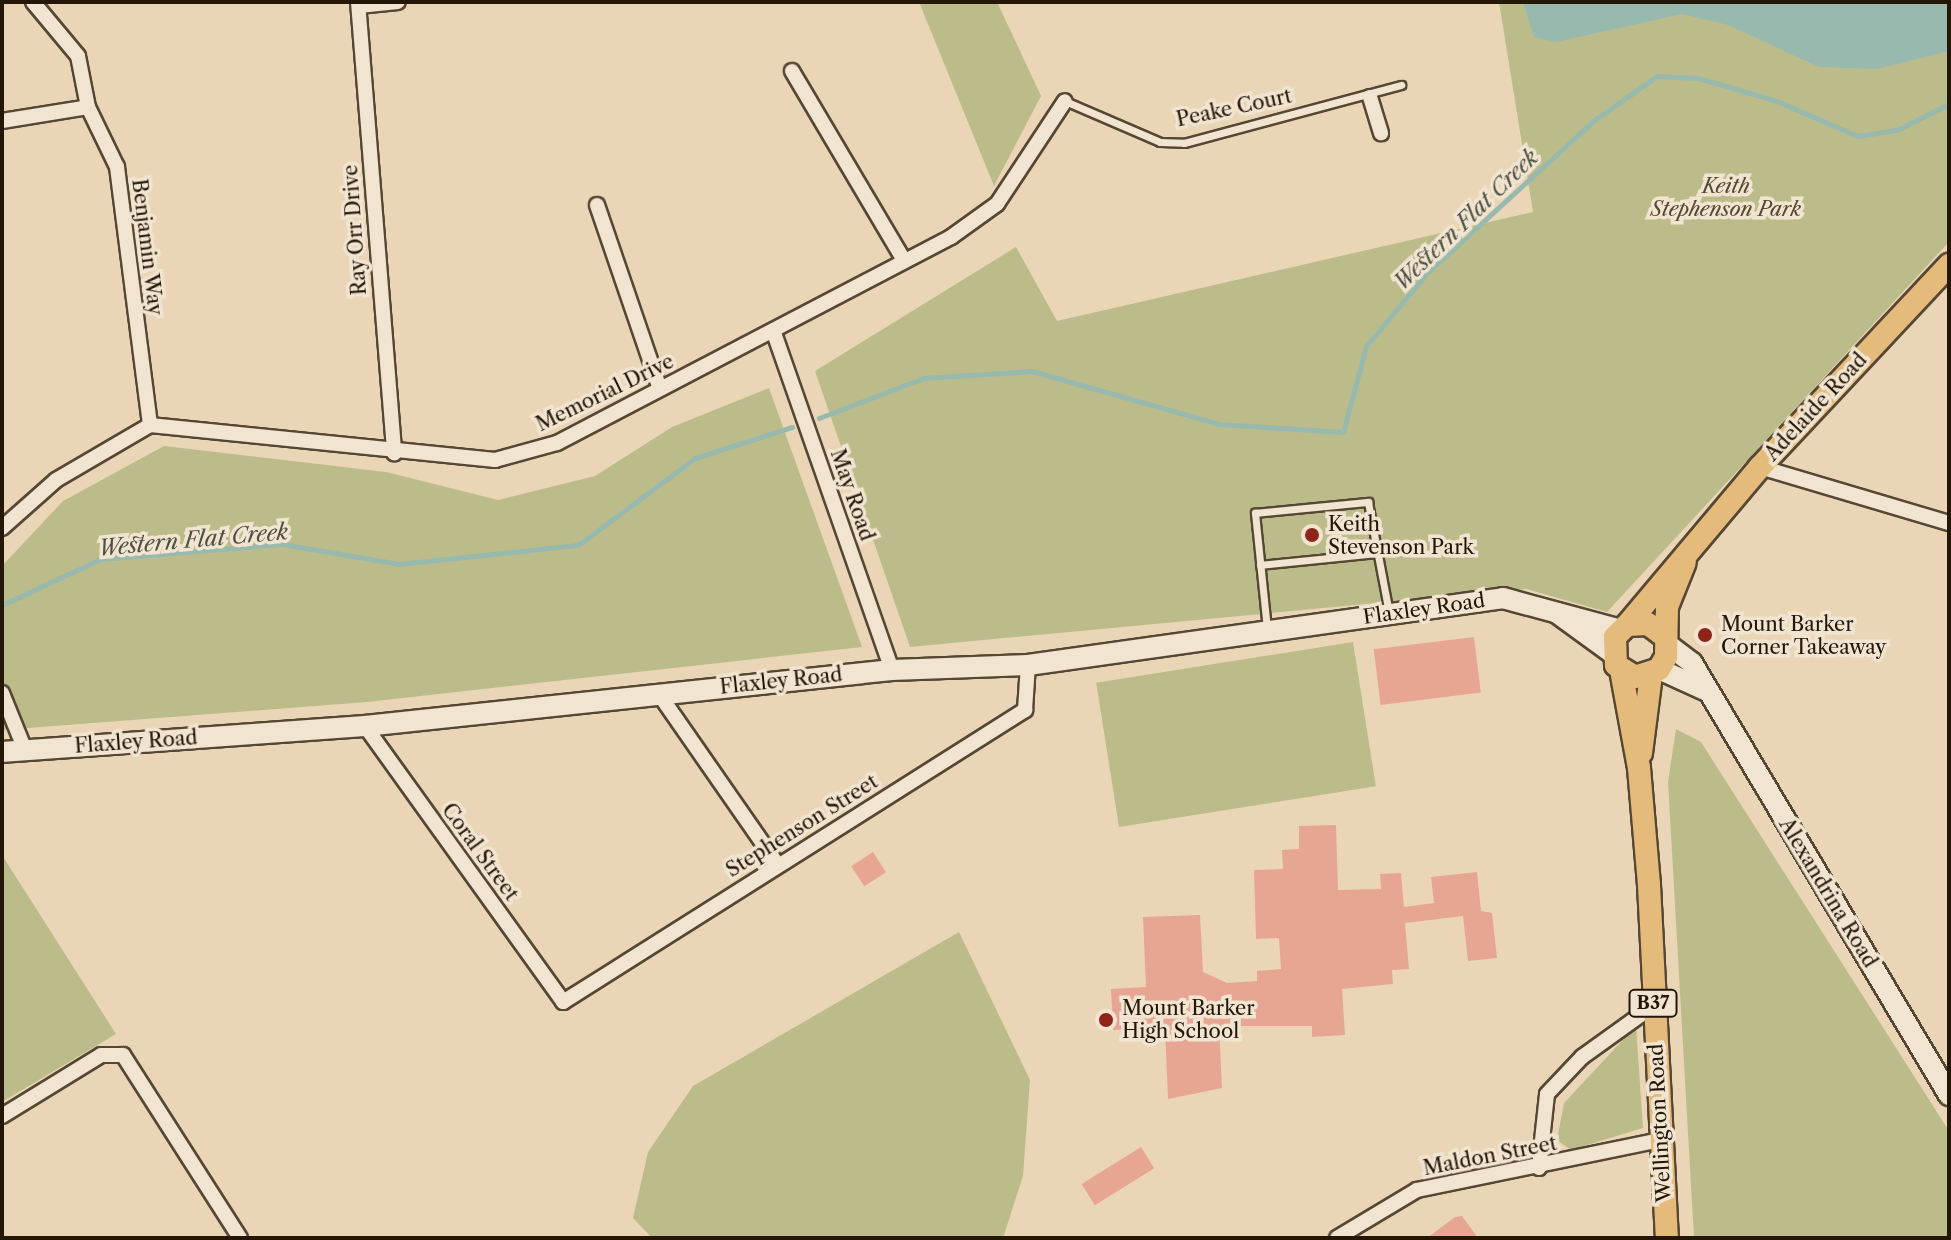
<!DOCTYPE html>
<style>
body{margin:0}
#map{position:relative;width:1951px;height:1240px;overflow:hidden;background:#ead6b6;font-family:"Libre Caslon Text",serif}
div>[style]{position:absolute}
[style*='--x']{left:calc(var(--x)*1px);top:calc(var(--y)*1px);width:calc(var(--w)*1px);rotate:calc(var(--a)*1deg)}
.green>*{inset:0;background:#bcbc8a;transform-origin:0 0}
.water>*{inset:0;background:#98b9ae}
.stream>*{height:5px;margin:-2.5px;padding:0 2.5px;transform-origin:2.5px;border-radius:2.5px;background:#98b9ae}
.building>*{inset:0;background:#e7a693;transform-origin:0 0}
.roads{filter:drop-shadow(2px 0 #564734) drop-shadow(-2px 0 #564734) drop-shadow(0 2px #564734) drop-shadow(0 -2px #564734)}
.lane>*{height:7px;margin:-3.5px;padding:0 3.5px;transform-origin:3.5px;border-radius:3.5px;background:#f1e4d0}
.street>*{height:14px;margin:-7px;padding:0 7px;transform-origin:7px;border-radius:7px;background:#f1e4d0}
.secondary>*{height:20px;margin:-10px;padding:0 10px;transform-origin:10px;border-radius:10px;background:#f1e4d0}
.primary>*{height:22px;margin:-11px;padding:0 11px;transform-origin:11px;border-radius:11px;background:#e5bb7b}
.dots>*{width:22px;height:22px;translate:-50% -50%;box-sizing:border-box;border:4px solid #f1e4d0;border-radius:50%}
span{translate:-50% -50%;white-space:nowrap;text-align:center;line-height:1.15;-webkit-text-stroke:7px #f1e4d0;paint-order:stroke}
.shield-label span{padding:2px 6px;background:#f1e4d0;border:2px solid;border-radius:6px;-webkit-text-stroke-width:0}
.shield-label{font-size:18px;color:#241708;font-weight:700}
.street-label{font-size:20px;color:#241708}
.park-label{font-size:20px;color:#52492f;font-style:italic}
.poi-label{font-size:20px;color:#241708}
.left{translate:0 -50%;text-align:left}
.water-label{font-size:22px;color:#4d5042;font-style:italic}
.frame{position:absolute;inset:0;border:4px solid #241708;pointer-events:none}
</style>
<div id="map">
<div class="green">
<div style="clip-path:polygon(919px 2px,997px 2px,1041px 96px,994px 186px)"></div>
<div style="clip-path:polygon(1499px 2px,1949px 2px,1949px 242px,1607px 612px,1526px 589px,910px 647px,815px 371px,1016px 247px,1057px 321px,1533px 212px)"></div>
<div style="clip-path:polygon(769px 388px,862px 647px,367px 702px,2px 730px,2px 566px,63px 501px,164px 446px,386px 472px,498px 500px,595px 476px,672px 427px)"></div>
<div style="left:1353px;top:642px;width:146px;height:260px;rotate:81deg"></div>
<div style="clip-path:polygon(1676px 729px,1701px 742px,1949px 1131px,1949px 1238px,1694px 1238px,1668px 782px)"></div>
<div style="clip-path:polygon(2px 855px,116px 1034px,2px 1102px)"></div>
<div style="clip-path:polygon(959px 932px,1030px 1080px,1023px 1176px,1003px 1238px,652px 1238px,633px 1218px,648px 1152px,693px 1086px)"></div>
<div style="clip-path:polygon(1636px 1026px,1643px 1128px,1571px 1150px,1557px 1140px,1564px 1103px)"></div>
</div>
<div class="water">
<div style="clip-path:polygon(1523px 2px,1949px 2px,1949px 51px,1877px 69px,1819px 67px,1728px 25px,1682px 14px,1556px 42px,1534px 37px)"></div>
</div>
<div class="stream">
<div style="--x:819;--y:418;--w:111;--a:-21"></div>
<div style="--x:923;--y:378;--w:109;--a:-3.7"></div>
<div style="--x:1032;--y:371;--w:194;--a:15.8"></div>
<div style="--x:1219;--y:424;--w:124;--a:3.7"></div>
<div style="--x:1343;--y:432;--w:89;--a:-75"></div>
<div style="--x:1366;--y:346;--w:98;--a:-50"></div>
<div style="--x:1429;--y:271;--w:222;--a:-42.4"></div>
<div style="--x:1593;--y:121;--w:78;--a:-35.1"></div>
<div style="--x:1657;--y:76;--w:41;--a:2.8"></div>
<div style="--x:1698;--y:78;--w:82;--a:16.2"></div>
<div style="--x:1777;--y:101;--w:87;--a:23.6"></div>
<div style="--x:1857;--y:136;--w:40;--a:-8.5"></div>
<div style="--x:1897;--y:130;--w:58;--a:-26.6"></div>
<div style="--x:2;--y:605;--w:108;--a:-25.1"></div>
<div style="--x:100;--y:559;--w:183;--a:-4.7"></div>
<div style="--x:282;--y:544;--w:119;--a:9.7"></div>
<div style="--x:399;--y:564;--w:180;--a:-6.1"></div>
<div style="--x:578;--y:545;--w:146;--a:-36.6"></div>
<div style="--x:695;--y:458;--w:102;--a:-17.7"></div>
</div>
<div class="building">
<div style="left:1474px;top:637px;width:56px;height:101px;rotate:83deg"></div>
<div style="clip-path:polygon(1336px 825px,1338px 890px,1381px 889px,1380px 874px,1401px 873px,1404px 907px,1434px 903px,1431px 877px,1477px 872px,1481px 911px,1492px 913px,1497px 958px,1468px 961px,1463px 916px,1405px 923px,1409px 969px,1392px 970px,1393px 984px,1342px 989px,1345px 1035px,1312px 1037px,1312px 1026px,1219px 1026px,1222px 1088px,1168px 1099px,1165px 1028px,1113px 1030px,1111px 989px,1146px 987px,1143px 917px,1200px 915px,1203px 972px,1227px 983px,1257px 981px,1257px 971px,1281px 969px,1279px 938px,1256px 939px,1254px 870px,1283px 869px,1282px 850px,1299px 849px,1299px 826px)"></div>
<div style="left:873px;top:852px;width:24px;height:26px;rotate:57deg"></div>
<div style="left:1141px;top:1147px;width:25px;height:70px;rotate:58deg"></div>
<div style="clip-path:polygon(1462px 1216px,1478px 1238px,1427px 1238px,1455px 1217px)"></div>
</div>
<div class="roads">
<div class="lane">
<div style="--x:1065;--y:101;--w:103;--a:23.3"></div>
<div style="--x:1160;--y:142;--w:24;--a:2"></div>
<div style="--x:1184;--y:143;--w:225;--a:-15"></div>
<div style="--x:1260;--y:565;--w:119;--a:-5.8"></div>
<div style="--x:1267;--y:629;--w:117;--a:-95.9"></div>
<div style="--x:1255;--y:513;--w:114;--a:-5.6"></div>
<div style="--x:1368;--y:502;--w:113;--a:79.3"></div>
</div>
<div class="street">
<div style="--x:33;--y:2;--w:70;--a:50.2"></div>
<div style="--x:78;--y:56;--w:52;--a:78.9"></div>
<div style="--x:88;--y:107;--w:67;--a:64.2"></div>
<div style="--x:117;--y:167;--w:260;--a:82.7"></div>
<div style="--x:358;--y:2;--w:453;--a:85.4"></div>
<div style="--x:359;--y:6;--w:39;--a:-6"></div>
<div style="--x:792;--y:71;--w:218;--a:59.4"></div>
<div style="--x:1370;--y:97;--w:38;--a:73"></div>
<div style="--x:2;--y:121;--w:87;--a:-9.2"></div>
<div style="--x:597;--y:205;--w:194;--a:71.1"></div>
<div style="--x:774;--y:333;--w:357;--a:70.7"></div>
<div style="--x:1760;--y:467;--w:197;--a:16.5"></div>
<div style="--x:2;--y:528;--w:72;--a:-41.6"></div>
<div style="--x:56;--y:480;--w:109;--a:-30.3"></div>
<div style="--x:150;--y:425;--w:347;--a:5.8"></div>
<div style="--x:495;--y:460;--w:64;--a:-15.3"></div>
<div style="--x:557;--y:443;--w:445;--a:-27.6"></div>
<div style="--x:951;--y:237;--w:57;--a:-35.7"></div>
<div style="--x:997;--y:204;--w:123;--a:-56.6"></div>
<div style="--x:2;--y:693;--w:61;--a:68"></div>
<div style="--x:659;--y:694;--w:207;--a:55.2"></div>
<div style="--x:365;--y:726;--w:340;--a:54.3"></div>
<div style="--x:563;--y:1002;--w:547;--a:-32.29"></div>
<div style="--x:1025;--y:710;--w:45;--a:-86.2"></div>
<div style="--x:2;--y:1116;--w:116;--a:-31.6"></div>
<div style="--x:101;--y:1055;--w:22;--a:0"></div>
<div style="--x:123;--y:1055;--w:217;--a:57.4"></div>
<div style="--x:1539;--y:1168;--w:74;--a:-83.8"></div>
<div style="--x:1547;--y:1094;--w:51;--a:-46.6"></div>
<div style="--x:1582;--y:1057;--w:87;--a:-35.7"></div>
<div style="--x:1337;--y:1238;--w:93;--a:-31"></div>
<div style="--x:1417;--y:1190;--w:248;--a:-11.6"></div>
</div>
<div class="secondary">
<div style="--x:1557;--y:613;--w:68;--a:36"></div>
<div style="--x:1667;--y:644;--w:31;--a:37"></div>
<div style="--x:1692;--y:663;--w:503;--a:59.25"></div>
<div style="--x:1659;--y:669;--w:53;--a:24.6"></div>
<div style="--x:2;--y:752;--w:364;--a:-4.1"></div>
<div style="--x:365;--y:726;--w:530;--a:-6.07"></div>
<div style="--x:892;--y:670;--w:136;--a:-2.1"></div>
<div style="--x:1028;--y:665;--w:480;--a:-8"></div>
<div style="--x:1503;--y:598;--w:122;--a:15.2"></div>
</div>
<div class="primary">
<div style="--x:1627;--y:625;--w:207;--a:-49.9"></div>
<div style="--x:1760;--y:467;--w:277;--a:-46.9"></div>
<div style="--x:1664;--y:636;--w:20;--a:-143"></div>
<div style="--x:1648;--y:624;--w:21;--a:177"></div>
<div style="--x:1627;--y:625;--w:17;--a:135"></div>
<div style="--x:1615;--y:637;--w:28;--a:88"></div>
<div style="--x:1616;--y:665;--w:22;--a:32"></div>
<div style="--x:1635;--y:677;--w:25;--a:-18"></div>
<div style="--x:1659;--y:669;--w:14;--a:-60"></div>
<div style="--x:1666;--y:657;--w:50;--a:-88.9"></div>
<div style="--x:1667;--y:607;--w:48;--a:-68.2"></div>
<div style="--x:1621;--y:670;--w:100;--a:79.6"></div>
<div style="--x:1639;--y:768;--w:117;--a:85.1"></div>
<div style="--x:1649;--y:885;--w:353;--a:87.1"></div>
<div style="--x:1641;--y:753;--w:79;--a:-82.7"></div>
</div>
</div>
<div class="dots">
<div style="left:1312px;top:535px;background:#8f2418"></div>
<div style="left:1705px;top:635px;background:#8f2418"></div>
<div style="left:1106px;top:1020px;background:#8f2418"></div>
</div>
<div class="shield-label">
<span style="left:1653px;top:1003px">B37</span>
</div>
<div class="street-label">
<span style="left:1234px;top:108px;rotate:-12deg">Peake Court</span>
<span style="left:355px;top:230px;rotate:-94deg">Ray Orr Drive</span>
<span style="left:147px;top:247px;rotate:83deg">Benjamin Way</span>
<span style="left:605px;top:393px;rotate:-26deg">Memorial Drive</span>
<span style="left:1816px;top:407px;rotate:-47deg">Adelaide Road</span>
<span style="left:852px;top:495px;rotate:71deg">May Road</span>
<span style="left:1424px;top:609px;rotate:-8deg">Flaxley Road</span>
<span style="left:781px;top:681px;rotate:-6deg">Flaxley Road</span>
<span style="left:136px;top:742px;rotate:-4deg">Flaxley Road</span>
<span style="left:802px;top:826px;rotate:-32deg">Stephenson Street</span>
<span style="left:480px;top:852px;rotate:54deg">Coral Street</span>
<span style="left:1828px;top:893px;rotate:59deg">Alexandrina Road</span>
<span style="left:1660px;top:1123px;rotate:-93deg">Wellington Road</span>
<span style="left:1490px;top:1156px;rotate:-11deg">Maldon Street</span>
</div>
<div class="park-label">
<span style="left:1726px;top:198px">Keith<br>Stephenson Park</span>
</div>
<div class="poi-label">
<span class="left" style="left:1328px;top:536px">Keith<br>Stevenson Park</span>
<span class="left" style="left:1721px;top:636px">Mount Barker<br>Corner Takeaway</span>
<span class="left" style="left:1122px;top:1020px">Mount Barker<br>High School</span>
</div>
<div class="water-label">
<span style="left:1466px;top:220px;rotate:-44deg">Western Flat Creek</span>
<span style="left:193px;top:540px;rotate:-5deg">Western Flat Creek</span>
</div>
<div class="frame"></div>
</div>
